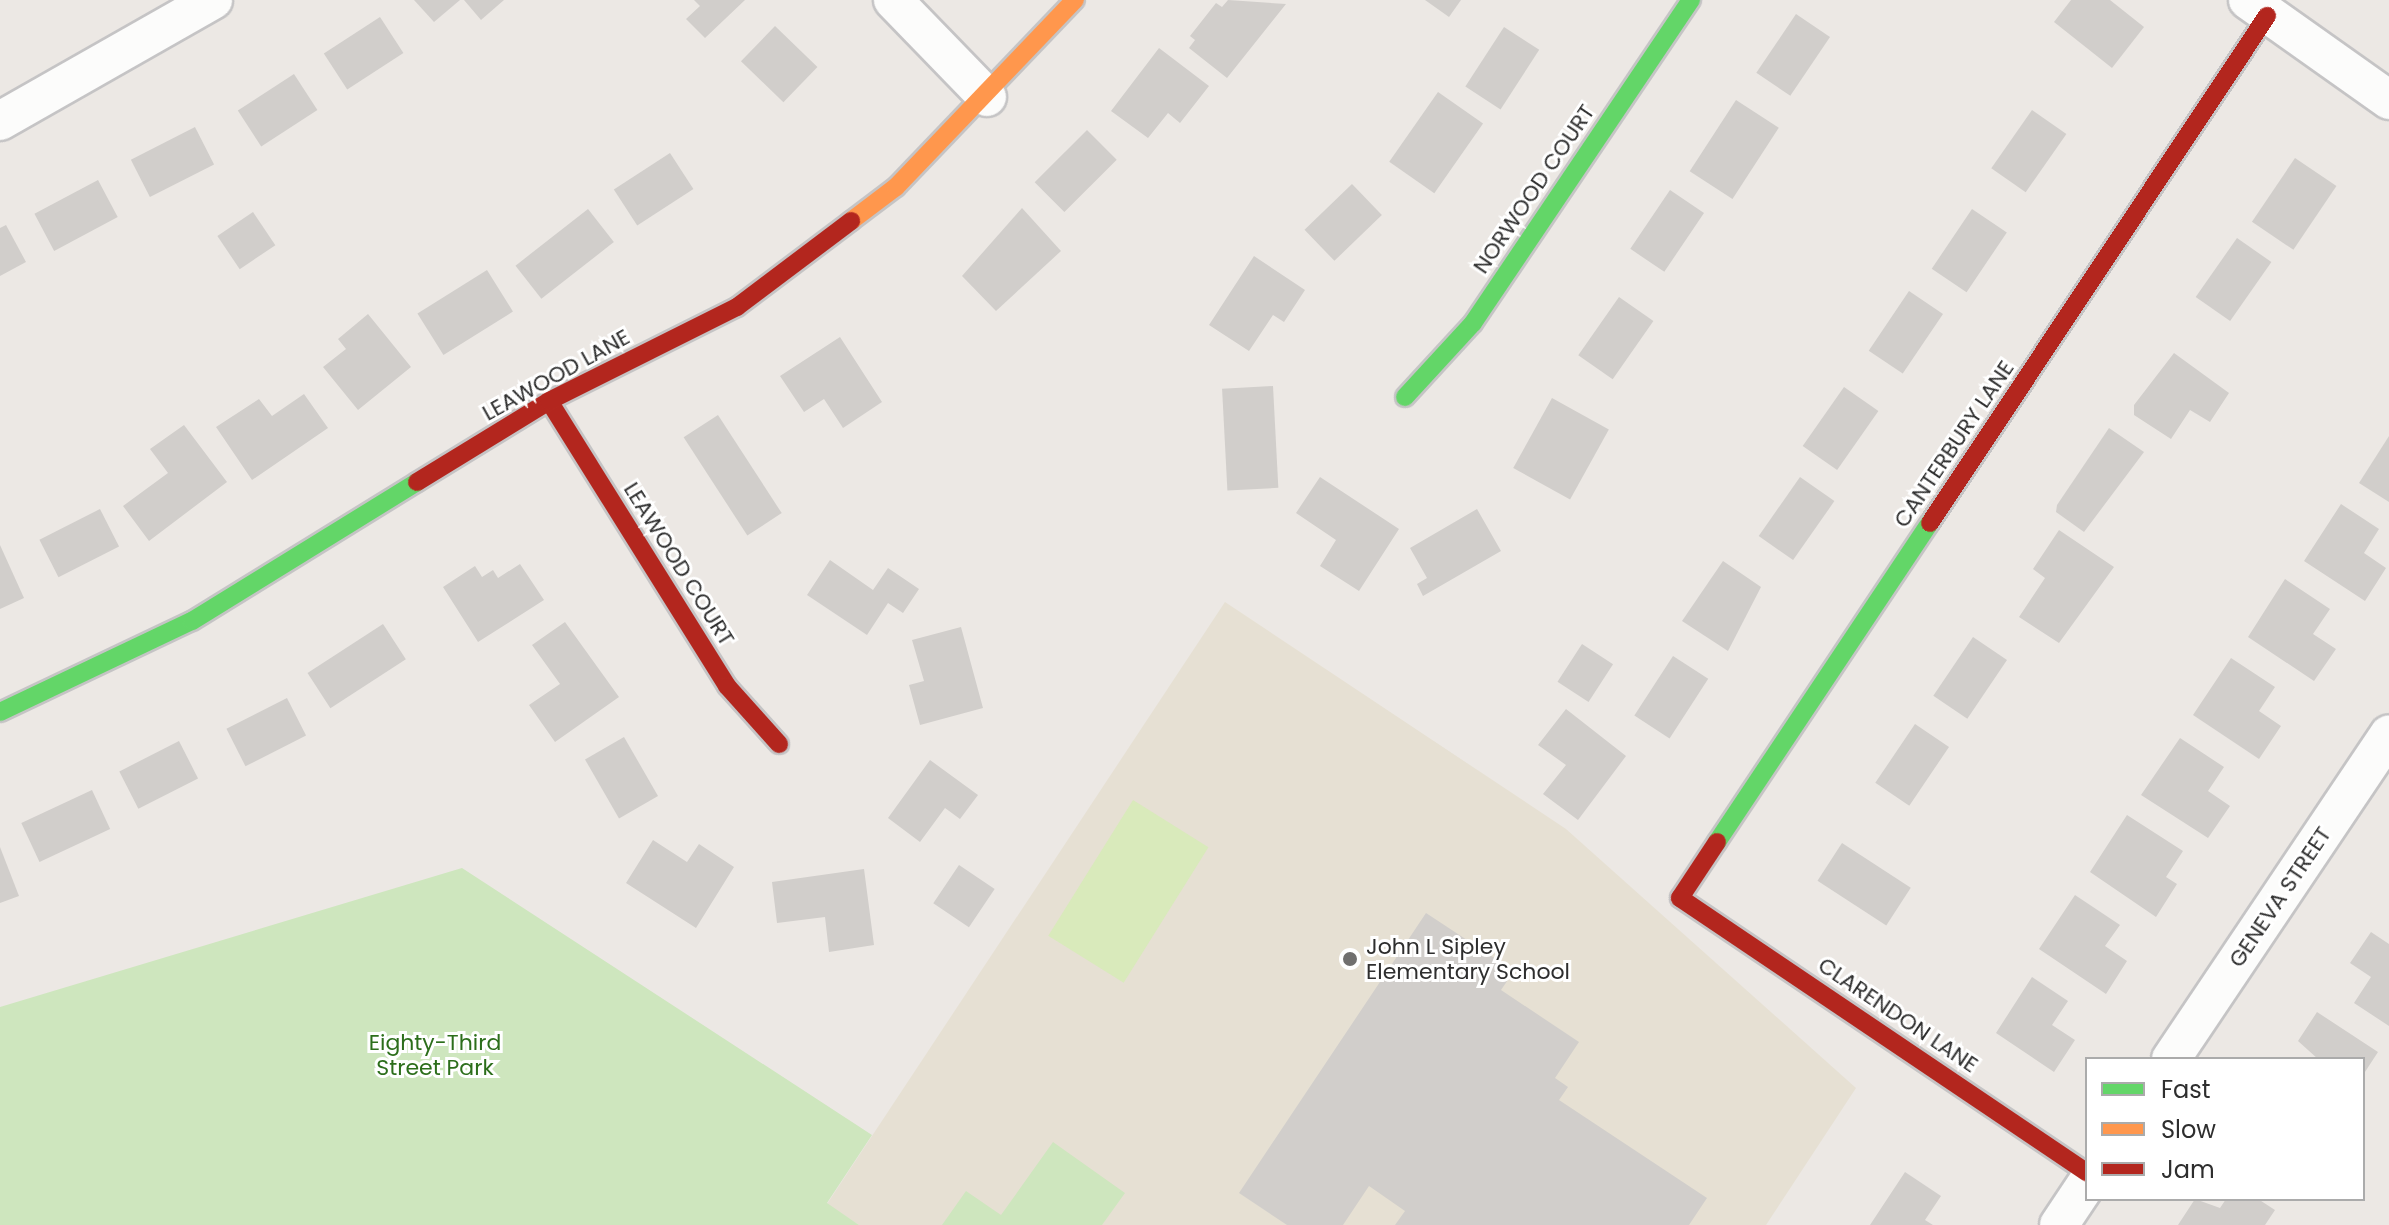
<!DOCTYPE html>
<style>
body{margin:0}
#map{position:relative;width:2389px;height:1225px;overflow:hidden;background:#ece8e4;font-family:Poppins,sans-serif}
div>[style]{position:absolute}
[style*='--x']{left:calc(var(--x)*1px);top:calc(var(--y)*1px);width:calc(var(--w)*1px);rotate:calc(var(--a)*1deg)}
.education>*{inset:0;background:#e6e0d3}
.green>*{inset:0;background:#cee6be}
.pitch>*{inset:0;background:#d9eabb;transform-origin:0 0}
.building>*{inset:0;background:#d1cecb;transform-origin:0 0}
.roads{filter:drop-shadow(2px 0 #c5c4c5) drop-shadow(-2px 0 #c5c4c5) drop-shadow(0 2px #c5c4c5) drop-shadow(0 -2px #c5c4c5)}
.street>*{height:38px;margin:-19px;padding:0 19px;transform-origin:19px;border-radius:19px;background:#fcfcfb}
.fast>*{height:18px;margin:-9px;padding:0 9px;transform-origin:9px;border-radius:9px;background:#63d668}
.slow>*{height:18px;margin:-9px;padding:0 9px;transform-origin:9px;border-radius:9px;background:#ff974d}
.jam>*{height:18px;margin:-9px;padding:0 9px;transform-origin:9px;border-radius:9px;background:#b3261e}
.dots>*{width:22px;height:22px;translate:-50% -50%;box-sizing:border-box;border:4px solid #fff;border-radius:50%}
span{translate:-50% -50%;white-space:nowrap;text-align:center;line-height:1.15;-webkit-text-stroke:6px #fff;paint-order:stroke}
.street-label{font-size:22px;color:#2e2e2e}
.poi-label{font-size:22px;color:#2e2e2e}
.left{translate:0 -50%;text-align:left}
.park-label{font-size:22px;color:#2c6e1b}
.legend{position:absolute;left:2085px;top:1057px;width:280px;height:144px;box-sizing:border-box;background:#fff;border:2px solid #ababab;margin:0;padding:10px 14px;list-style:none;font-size:24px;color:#2e2e2e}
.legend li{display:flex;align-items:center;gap:16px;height:40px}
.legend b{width:40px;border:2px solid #ababab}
</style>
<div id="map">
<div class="education">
<div style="clip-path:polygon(1225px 602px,1566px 829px,1856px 1088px,1766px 1225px,859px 1225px,827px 1204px)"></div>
</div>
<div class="green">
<div style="clip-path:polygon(462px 868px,872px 1135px,827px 1203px,859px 1225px,0 1225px,0 1007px)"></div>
<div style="clip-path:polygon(1053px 1142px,1125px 1193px,1102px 1225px,942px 1225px,966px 1191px,1001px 1215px)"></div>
</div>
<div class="pitch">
<div style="left:1133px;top:800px;width:89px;height:160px;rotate:32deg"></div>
</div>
<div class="building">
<div style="clip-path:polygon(414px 0,460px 0,434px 22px)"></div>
<div style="clip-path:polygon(464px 0,504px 0,481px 20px)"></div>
<div style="clip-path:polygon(694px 0,745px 0,705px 38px,686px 19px,700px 6px)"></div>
<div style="clip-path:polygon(1228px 0,1286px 4px,1227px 78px,1189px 48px,1195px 40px,1190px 36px,1216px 3px,1222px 7px)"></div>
<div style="clip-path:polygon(1425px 0,1461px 0,1449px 17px)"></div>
<div style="clip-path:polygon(2071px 0,2110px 0,2144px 27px,2112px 68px,2054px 22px)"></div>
<div style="left:1796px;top:14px;width:41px;height:71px;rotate:34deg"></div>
<div style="left:380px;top:17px;width:43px;height:67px;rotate:57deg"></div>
<div style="left:775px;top:26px;width:59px;height:49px;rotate:44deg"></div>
<div style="left:1504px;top:27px;width:42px;height:71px;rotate:33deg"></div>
<div style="clip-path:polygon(1159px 48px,1209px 86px,1180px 123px,1168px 113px,1148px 138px,1111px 111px)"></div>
<div style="left:294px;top:74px;width:43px;height:67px;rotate:57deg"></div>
<div style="left:1438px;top:92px;width:55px;height:85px;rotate:35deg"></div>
<div style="left:1736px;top:100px;width:51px;height:85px;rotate:33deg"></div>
<div style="left:2032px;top:110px;width:42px;height:71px;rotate:35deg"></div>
<div style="left:195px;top:127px;width:42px;height:72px;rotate:63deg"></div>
<div style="left:1087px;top:130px;width:42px;height:74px;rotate:45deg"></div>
<div style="left:670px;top:153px;width:43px;height:67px;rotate:57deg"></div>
<div style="left:2295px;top:158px;width:50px;height:77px;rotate:34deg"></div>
<div style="left:98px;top:180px;width:42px;height:72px;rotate:62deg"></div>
<div style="left:1352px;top:184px;width:43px;height:66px;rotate:46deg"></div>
<div style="left:1670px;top:190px;width:41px;height:71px;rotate:34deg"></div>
<div style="clip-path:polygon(1022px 208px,1061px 251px,996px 311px,962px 276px)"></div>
<div style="left:588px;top:209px;width:42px;height:92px;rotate:52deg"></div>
<div style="left:1972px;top:209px;width:42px;height:72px;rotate:34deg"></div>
<div style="left:253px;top:212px;width:40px;height:43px;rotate:56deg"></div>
<div style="clip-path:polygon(6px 225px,26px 262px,0 276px,0 228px)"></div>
<div style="left:2237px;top:238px;width:42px;height:72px;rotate:35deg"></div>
<div style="clip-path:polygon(1254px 256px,1305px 290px,1284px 322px,1273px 315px,1249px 351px,1209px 325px)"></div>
<div style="left:487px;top:270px;width:49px;height:82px;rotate:58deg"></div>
<div style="left:1909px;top:291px;width:41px;height:72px;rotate:34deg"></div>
<div style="left:1619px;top:297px;width:42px;height:71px;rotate:35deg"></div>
<div style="clip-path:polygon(368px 314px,411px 367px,358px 410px,323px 367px,346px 349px,338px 339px)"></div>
<div style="clip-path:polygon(840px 337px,882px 402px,843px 428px,824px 399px,804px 412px,780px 376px)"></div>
<div style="clip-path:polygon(2174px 353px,2229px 393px,2210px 422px,2190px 410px,2171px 439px,2134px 415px,2134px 405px)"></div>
<div style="left:1273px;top:386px;width:102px;height:51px;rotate:87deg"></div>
<div style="left:1844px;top:387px;width:42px;height:72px;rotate:35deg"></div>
<div style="clip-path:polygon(304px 394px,328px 428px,252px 480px,216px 427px,259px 399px,272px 416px)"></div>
<div style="left:1552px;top:398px;width:65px;height:80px;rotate:29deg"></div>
<div style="left:718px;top:415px;width:117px;height:41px;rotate:57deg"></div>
<div style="clip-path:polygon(184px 425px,227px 482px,149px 541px,123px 506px,168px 473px,150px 449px)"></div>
<div style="clip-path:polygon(2109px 428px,2144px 452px,2084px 532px,2056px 512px,2057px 505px)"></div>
<div style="clip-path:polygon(2389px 436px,2389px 502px,2359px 483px)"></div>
<div style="clip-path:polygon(1320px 477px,1399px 529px,1359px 591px,1320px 566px,1336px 540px,1296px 513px)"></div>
<div style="left:1800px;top:477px;width:42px;height:72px;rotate:35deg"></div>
<div style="clip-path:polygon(2341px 504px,2379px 529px,2364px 553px,2386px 568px,2365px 601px,2304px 561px)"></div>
<div style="left:100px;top:509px;width:42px;height:68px;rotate:63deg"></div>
<div style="clip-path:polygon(1477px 509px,1501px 551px,1423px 596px,1417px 584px,1427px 578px,1410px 548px)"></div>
<div style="clip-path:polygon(2059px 530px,2114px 567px,2059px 643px,2019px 617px,2045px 578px,2033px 569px)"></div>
<div style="clip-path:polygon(0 545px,24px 598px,0 609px)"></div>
<div style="clip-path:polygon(830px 560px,873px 590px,888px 568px,919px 589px,903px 613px,888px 603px,867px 635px,807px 595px)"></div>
<div style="clip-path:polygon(1723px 561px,1761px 587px,1728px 651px,1682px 621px)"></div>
<div style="clip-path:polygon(520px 564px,544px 600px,478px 642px,443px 587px,475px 566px,482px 577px,493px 570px,498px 578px)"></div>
<div style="clip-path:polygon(2285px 579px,2330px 609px,2313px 634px,2336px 649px,2314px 681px,2248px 637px)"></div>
<div style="clip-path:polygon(565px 622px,619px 697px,555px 742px,529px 705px,560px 684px,532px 645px)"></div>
<div style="left:383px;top:624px;width:42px;height:90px;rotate:57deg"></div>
<div style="clip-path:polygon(961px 627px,983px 708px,920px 725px,909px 685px,924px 681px,912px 640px)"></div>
<div style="left:1973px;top:637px;width:41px;height:71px;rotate:34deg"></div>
<div style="left:1582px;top:644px;width:37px;height:45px;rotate:33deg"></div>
<div style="left:1673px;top:656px;width:42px;height:71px;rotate:33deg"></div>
<div style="clip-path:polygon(2231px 658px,2275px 687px,2259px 711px,2281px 726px,2259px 759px,2193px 715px)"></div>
<div style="left:287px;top:698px;width:42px;height:68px;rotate:63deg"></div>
<div style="clip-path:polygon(1566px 709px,1626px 756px,1578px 820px,1543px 794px,1566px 765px,1538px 745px)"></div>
<div style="left:1915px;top:724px;width:41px;height:71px;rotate:34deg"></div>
<div style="left:624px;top:737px;width:68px;height:45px;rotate:60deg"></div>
<div style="clip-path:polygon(2180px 738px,2224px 767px,2208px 791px,2230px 806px,2208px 838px,2141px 795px)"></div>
<div style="left:179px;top:741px;width:42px;height:67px;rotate:63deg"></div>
<div style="clip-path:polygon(930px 760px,978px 795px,960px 819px,945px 808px,920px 842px,888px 818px)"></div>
<div style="left:92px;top:790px;width:43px;height:78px;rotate:65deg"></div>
<div style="clip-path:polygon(2127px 815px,2183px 851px,2166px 877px,2177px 884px,2156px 917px,2090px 872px)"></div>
<div style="clip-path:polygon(653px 840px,687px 862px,699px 844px,734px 867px,696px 928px,626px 883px)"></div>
<div style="left:1842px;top:843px;width:82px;height:45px;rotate:33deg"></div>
<div style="clip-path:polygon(0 847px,19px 896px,0 903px)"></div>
<div style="left:959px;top:865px;width:43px;height:46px;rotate:34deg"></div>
<div style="clip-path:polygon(864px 869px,874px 945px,829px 952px,825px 917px,777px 923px,772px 882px)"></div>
<div style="clip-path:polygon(2075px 895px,2120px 925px,2105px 946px,2127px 961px,2106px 994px,2039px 949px)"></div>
<div style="clip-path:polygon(1426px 913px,1514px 971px,1501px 990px,1579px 1042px,1555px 1078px,1568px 1087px,1559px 1100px,1707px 1198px,1689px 1225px,1395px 1225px,1405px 1211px,1369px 1186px,1343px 1225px,1287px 1225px,1239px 1193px)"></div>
<div style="clip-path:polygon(2371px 932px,2389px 944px,2389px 1026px,2354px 1003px,2371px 977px,2350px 963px)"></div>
<div style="clip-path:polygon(2032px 977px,2068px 1001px,2052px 1025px,2075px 1040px,2054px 1072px,1996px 1033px)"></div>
<div style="clip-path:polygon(2317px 1012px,2378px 1052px,2363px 1075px,2363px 1059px,2318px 1059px,2298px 1041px)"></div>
<div style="clip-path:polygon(1905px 1172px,1941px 1196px,1925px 1220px,1933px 1225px,1870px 1225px)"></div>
<div style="clip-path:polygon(2195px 1199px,2220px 1208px,2226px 1199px,2258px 1199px,2275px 1210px,2265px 1225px,2178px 1225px)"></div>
</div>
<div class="roads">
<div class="street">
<div style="--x:893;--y:0;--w:135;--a:45.9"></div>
<div style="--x:2248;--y:0;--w:173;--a:35.3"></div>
<div style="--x:0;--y:121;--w:245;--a:-29.6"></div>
<div style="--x:2171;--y:1059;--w:391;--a:-56.1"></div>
<div style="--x:2059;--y:1225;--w:50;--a:-56.3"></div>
</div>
<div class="fast">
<div style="--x:1405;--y:397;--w:100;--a:-47.4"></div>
<div style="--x:1473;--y:323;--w:390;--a:-56"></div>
<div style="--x:0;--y:712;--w:212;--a:-25.4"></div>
<div style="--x:192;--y:621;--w:264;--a:-31.7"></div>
<div style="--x:1717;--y:842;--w:384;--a:-56.3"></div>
</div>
<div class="slow">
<div style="--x:851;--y:221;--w:56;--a:-37.1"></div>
<div style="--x:896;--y:187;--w:259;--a:-46.3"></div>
</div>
<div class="jam">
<div style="--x:549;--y:401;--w:336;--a:58"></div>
<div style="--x:727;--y:686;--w:78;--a:48.1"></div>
<div style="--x:417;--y:482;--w:155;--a:-31.5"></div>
<div style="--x:549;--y:401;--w:210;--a:-26.6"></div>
<div style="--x:737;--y:307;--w:143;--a:-37"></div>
<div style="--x:1930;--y:523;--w:609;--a:-56.39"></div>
<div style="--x:1717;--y:842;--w:67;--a:123.5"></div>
<div style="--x:1680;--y:898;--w:491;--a:34"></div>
</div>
</div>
<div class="dots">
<div style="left:1350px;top:959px;background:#706f6e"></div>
</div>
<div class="street-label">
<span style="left:1534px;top:189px;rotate:-56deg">NORWOOD COURT</span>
<span style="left:556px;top:375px;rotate:-29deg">LEAWOOD LANE</span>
<span style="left:1954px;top:444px;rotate:-56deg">CANTERBURY LANE</span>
<span style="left:679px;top:564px;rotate:58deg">LEAWOOD COURT</span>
<span style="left:2280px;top:897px;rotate:-56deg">GENEVA STREET</span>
<span style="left:1898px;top:1015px;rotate:34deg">CLARENDON LANE</span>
</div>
<div class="poi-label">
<span class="left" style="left:1366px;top:959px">John L Sipley<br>Elementary School</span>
</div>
<div class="park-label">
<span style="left:435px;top:1055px">Eighty-Third<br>Street Park</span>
</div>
<ul class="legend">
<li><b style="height:10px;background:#63d668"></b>Fast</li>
<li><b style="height:10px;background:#ff974d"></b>Slow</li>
<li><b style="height:10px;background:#b3261e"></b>Jam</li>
</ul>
</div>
